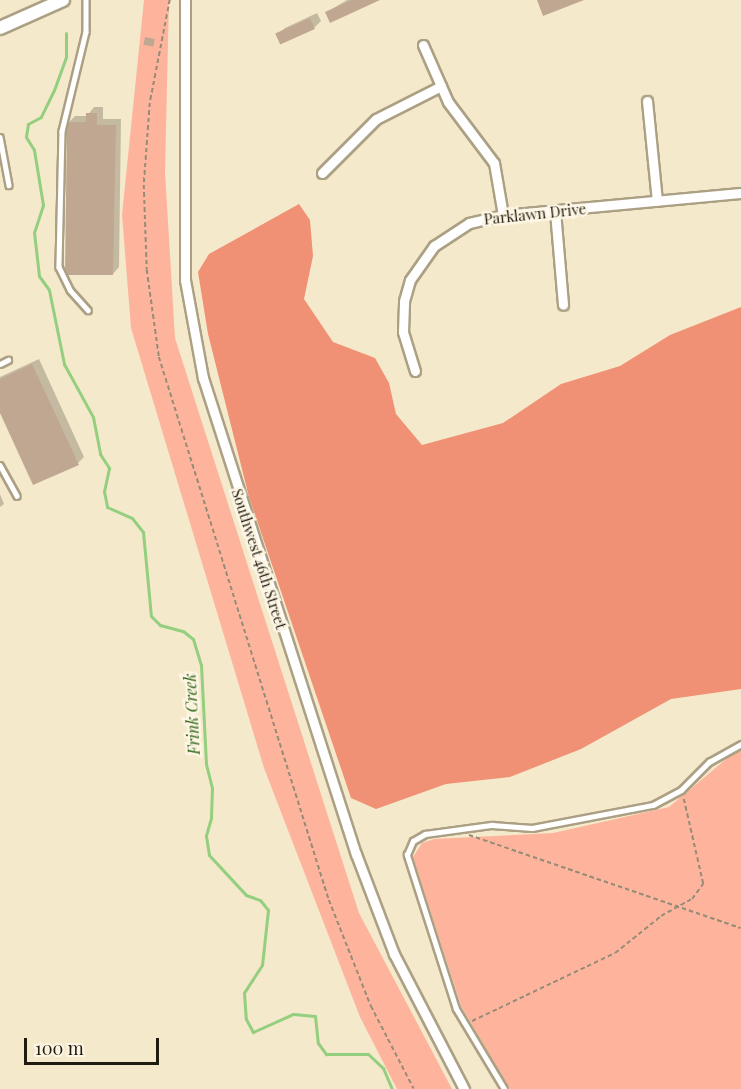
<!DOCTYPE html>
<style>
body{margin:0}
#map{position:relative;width:741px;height:1089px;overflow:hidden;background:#f5e9cb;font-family:"Playfair Display",serif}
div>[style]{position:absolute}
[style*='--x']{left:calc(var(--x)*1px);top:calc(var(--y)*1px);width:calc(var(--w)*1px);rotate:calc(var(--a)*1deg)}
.green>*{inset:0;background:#feb39d}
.forest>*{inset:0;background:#f09074}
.shadow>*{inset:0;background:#0003}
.stream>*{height:3px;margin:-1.5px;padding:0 1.5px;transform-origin:1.5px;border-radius:1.5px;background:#93cf7f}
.building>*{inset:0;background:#c0a792;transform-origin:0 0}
.path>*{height:1.5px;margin-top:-0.75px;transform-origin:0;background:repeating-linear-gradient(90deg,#958c77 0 4.5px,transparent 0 7.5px)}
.roads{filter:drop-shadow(2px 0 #aca084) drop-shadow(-2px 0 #aca084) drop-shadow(0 2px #aca084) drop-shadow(0 -2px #aca084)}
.service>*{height:4.5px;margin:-2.25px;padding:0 2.25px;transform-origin:2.25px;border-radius:2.25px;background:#fff}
.minor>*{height:9px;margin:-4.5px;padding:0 4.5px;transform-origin:4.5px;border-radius:4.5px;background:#fff}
.secondary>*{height:12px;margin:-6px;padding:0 6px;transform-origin:6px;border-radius:6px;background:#fff}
span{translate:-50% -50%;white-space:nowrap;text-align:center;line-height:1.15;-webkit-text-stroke:5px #fef6e4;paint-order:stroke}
.street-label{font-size:15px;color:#1f1b10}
.water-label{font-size:16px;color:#2a6112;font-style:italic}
.scale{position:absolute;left:24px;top:1038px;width:135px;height:27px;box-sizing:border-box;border:3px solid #1f1b10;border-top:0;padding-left:8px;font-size:18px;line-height:21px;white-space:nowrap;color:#1f1b10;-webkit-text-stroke:4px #fef6e4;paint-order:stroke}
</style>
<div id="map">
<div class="green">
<div style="clip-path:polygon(144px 0,169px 0,165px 172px,175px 338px,359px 913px,452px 1089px,397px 1089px,360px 1017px,264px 768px,131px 328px,122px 215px)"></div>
<div style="clip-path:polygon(741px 751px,741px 1089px,510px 1089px,461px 1006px,413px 857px,422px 843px,434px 839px,553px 833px,669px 807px,731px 755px)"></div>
</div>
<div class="forest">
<div style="clip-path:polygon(299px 204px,310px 220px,313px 256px,304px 299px,333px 342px,375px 358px,389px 383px,396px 414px,422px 445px,503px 423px,561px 384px,620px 366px,670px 335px,741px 307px,741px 689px,671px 699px,581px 749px,510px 777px,446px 784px,376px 809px,351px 798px,249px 497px,208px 334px,198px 272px,209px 254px)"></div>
</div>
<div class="shadow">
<div style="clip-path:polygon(347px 0,377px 0,327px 12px)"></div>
<div style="clip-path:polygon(317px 13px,321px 21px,314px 28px,282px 42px,278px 34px,285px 28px)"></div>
<div style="clip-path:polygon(94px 107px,103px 107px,103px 119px,121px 119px,119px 267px,113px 274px,69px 122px,75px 116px,87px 116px)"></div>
<div style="clip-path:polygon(39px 359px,84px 457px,78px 463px,0 409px,0 377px)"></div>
<div style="clip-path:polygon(0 494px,4px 504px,0 507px)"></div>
</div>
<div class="stream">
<div style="--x:66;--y:33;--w:24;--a:90"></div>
<div style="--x:66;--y:57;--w:35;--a:110"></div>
<div style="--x:54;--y:90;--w:30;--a:116"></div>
<div style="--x:41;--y:117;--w:15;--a:152"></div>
<div style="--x:28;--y:124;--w:13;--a:99"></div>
<div style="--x:26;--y:137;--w:15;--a:58"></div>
<div style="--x:34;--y:150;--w:56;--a:80.7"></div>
<div style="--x:43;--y:205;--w:28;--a:108"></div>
<div style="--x:34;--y:232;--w:44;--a:83.5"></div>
<div style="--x:39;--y:276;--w:17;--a:54"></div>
<div style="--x:49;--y:290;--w:76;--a:78.5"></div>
<div style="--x:64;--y:364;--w:60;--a:61.3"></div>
<div style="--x:93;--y:417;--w:38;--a:79"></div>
<div style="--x:100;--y:454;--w:17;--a:57"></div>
<div style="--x:109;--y:468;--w:24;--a:102"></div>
<div style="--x:104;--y:491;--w:16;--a:79"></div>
<div style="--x:107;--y:507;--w:27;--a:24"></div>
<div style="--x:132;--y:518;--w:18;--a:52"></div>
<div style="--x:143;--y:532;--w:84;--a:84.6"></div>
<div style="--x:151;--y:616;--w:13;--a:45"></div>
<div style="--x:160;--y:625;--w:24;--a:15"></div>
<div style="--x:183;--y:631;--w:13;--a:39"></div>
<div style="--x:193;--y:639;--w:27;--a:73"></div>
<div style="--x:201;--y:665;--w:99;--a:87.1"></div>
<div style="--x:206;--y:764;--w:25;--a:76"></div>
<div style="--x:212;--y:788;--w:30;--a:92"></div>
<div style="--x:211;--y:818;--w:19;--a:106"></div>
<div style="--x:206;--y:836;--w:19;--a:81"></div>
<div style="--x:209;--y:855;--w:54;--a:47.2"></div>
<div style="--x:246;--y:895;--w:15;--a:20"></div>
<div style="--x:260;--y:900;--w:13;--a:51"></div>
<div style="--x:268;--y:910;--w:55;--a:96.2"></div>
<div style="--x:262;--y:965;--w:33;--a:123"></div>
<div style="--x:244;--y:993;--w:26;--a:86"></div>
<div style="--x:246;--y:1019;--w:15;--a:62"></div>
<div style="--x:253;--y:1032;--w:44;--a:-24.2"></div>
<div style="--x:293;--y:1014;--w:22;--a:5"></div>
<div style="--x:315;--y:1016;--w:27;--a:84"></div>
<div style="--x:318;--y:1043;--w:14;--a:54"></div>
<div style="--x:326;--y:1054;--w:42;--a:0"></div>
<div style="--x:368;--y:1054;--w:21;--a:43"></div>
<div style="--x:383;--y:1068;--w:23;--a:67"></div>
</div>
<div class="building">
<div style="clip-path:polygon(352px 0,380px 0,330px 23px,325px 12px)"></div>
<div style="clip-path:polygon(537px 0,584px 0,543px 16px)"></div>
<div style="left:310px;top:18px;width:12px;height:38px;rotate:66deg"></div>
<div style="left:145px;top:37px;width:10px;height:8px;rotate:11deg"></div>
<div style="clip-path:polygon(86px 113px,97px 113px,97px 125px,116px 125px,113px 275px,65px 275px,67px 122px,86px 122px)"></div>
<div style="clip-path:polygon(32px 364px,79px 465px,33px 485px,0 413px,0 379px)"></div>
</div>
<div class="path">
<div style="--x:170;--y:0;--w:105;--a:101"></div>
<div style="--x:150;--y:103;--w:82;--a:94.2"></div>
<div style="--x:144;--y:185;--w:85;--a:88"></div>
<div style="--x:147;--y:270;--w:88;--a:82.1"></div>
<div style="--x:159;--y:357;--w:569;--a:72.62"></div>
<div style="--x:329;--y:900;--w:114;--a:68.4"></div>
<div style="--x:371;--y:1006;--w:93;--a:62.6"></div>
<div style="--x:469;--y:835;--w:287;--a:18.9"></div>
<div style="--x:472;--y:1021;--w:158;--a:-25.4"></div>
<div style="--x:615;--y:953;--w:59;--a:-38.8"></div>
<div style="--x:661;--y:916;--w:35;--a:-29"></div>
<div style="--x:692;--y:899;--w:19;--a:-54"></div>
<div style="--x:703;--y:884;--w:89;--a:-102.9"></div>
</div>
<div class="roads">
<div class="service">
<div style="--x:86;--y:0;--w:32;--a:90"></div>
<div style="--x:86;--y:32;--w:102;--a:103.6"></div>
<div style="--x:62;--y:131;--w:136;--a:91.3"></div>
<div style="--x:59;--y:267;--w:25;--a:64"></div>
<div style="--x:70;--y:290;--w:27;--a:48"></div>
<div style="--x:0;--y:137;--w:49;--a:79.4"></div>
<div style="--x:0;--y:364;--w:9;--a:-27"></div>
<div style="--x:0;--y:465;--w:35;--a:61"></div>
<div style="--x:504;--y:1089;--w:93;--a:-121"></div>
<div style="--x:456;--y:1009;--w:162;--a:-107.7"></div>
<div style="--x:407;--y:855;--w:15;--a:-67"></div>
<div style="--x:413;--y:841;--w:14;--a:-30"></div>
<div style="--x:425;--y:834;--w:68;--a:-7.7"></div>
<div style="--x:492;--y:825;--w:40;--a:4.3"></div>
<div style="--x:532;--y:828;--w:123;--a:-10.8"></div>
<div style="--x:653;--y:805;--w:32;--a:-28"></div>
<div style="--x:681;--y:790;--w:40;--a:-45"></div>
<div style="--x:709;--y:762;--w:37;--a:-29"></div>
</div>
<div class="minor">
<div style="--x:185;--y:0;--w:280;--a:90"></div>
<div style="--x:185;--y:280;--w:100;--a:79.6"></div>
<div style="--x:203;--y:378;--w:500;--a:72.2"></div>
<div style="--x:356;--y:854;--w:107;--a:69.2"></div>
<div style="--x:394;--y:954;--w:152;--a:62.6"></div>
<div style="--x:423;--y:45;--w:62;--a:66.3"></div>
<div style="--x:448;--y:102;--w:76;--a:53"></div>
<div style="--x:494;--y:163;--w:53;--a:80.2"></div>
<div style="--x:647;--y:101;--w:100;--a:84.3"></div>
<div style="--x:322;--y:173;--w:76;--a:-45"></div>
<div style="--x:376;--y:119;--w:73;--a:-26.9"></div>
<div style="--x:555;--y:211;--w:94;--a:85.1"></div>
<div style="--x:415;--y:371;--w:41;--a:-107.1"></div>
<div style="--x:403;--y:332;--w:31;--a:-88"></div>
<div style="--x:404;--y:301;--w:22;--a:-74"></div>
<div style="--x:410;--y:280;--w:42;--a:-54.8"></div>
<div style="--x:434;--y:246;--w:42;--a:-33.3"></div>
<div style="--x:469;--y:223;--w:35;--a:-13"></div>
<div style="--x:503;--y:215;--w:239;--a:-5.3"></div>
</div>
<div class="secondary">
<div style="--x:0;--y:28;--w:69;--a:-24"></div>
</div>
</div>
<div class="street-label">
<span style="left:535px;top:214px;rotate:-6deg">Parklawn Drive</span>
<span style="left:259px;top:559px;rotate:72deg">Southwest 46th Street</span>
</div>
<div class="water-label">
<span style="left:192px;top:714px;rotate:-93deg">Frink Creek</span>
</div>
<div class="scale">100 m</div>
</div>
